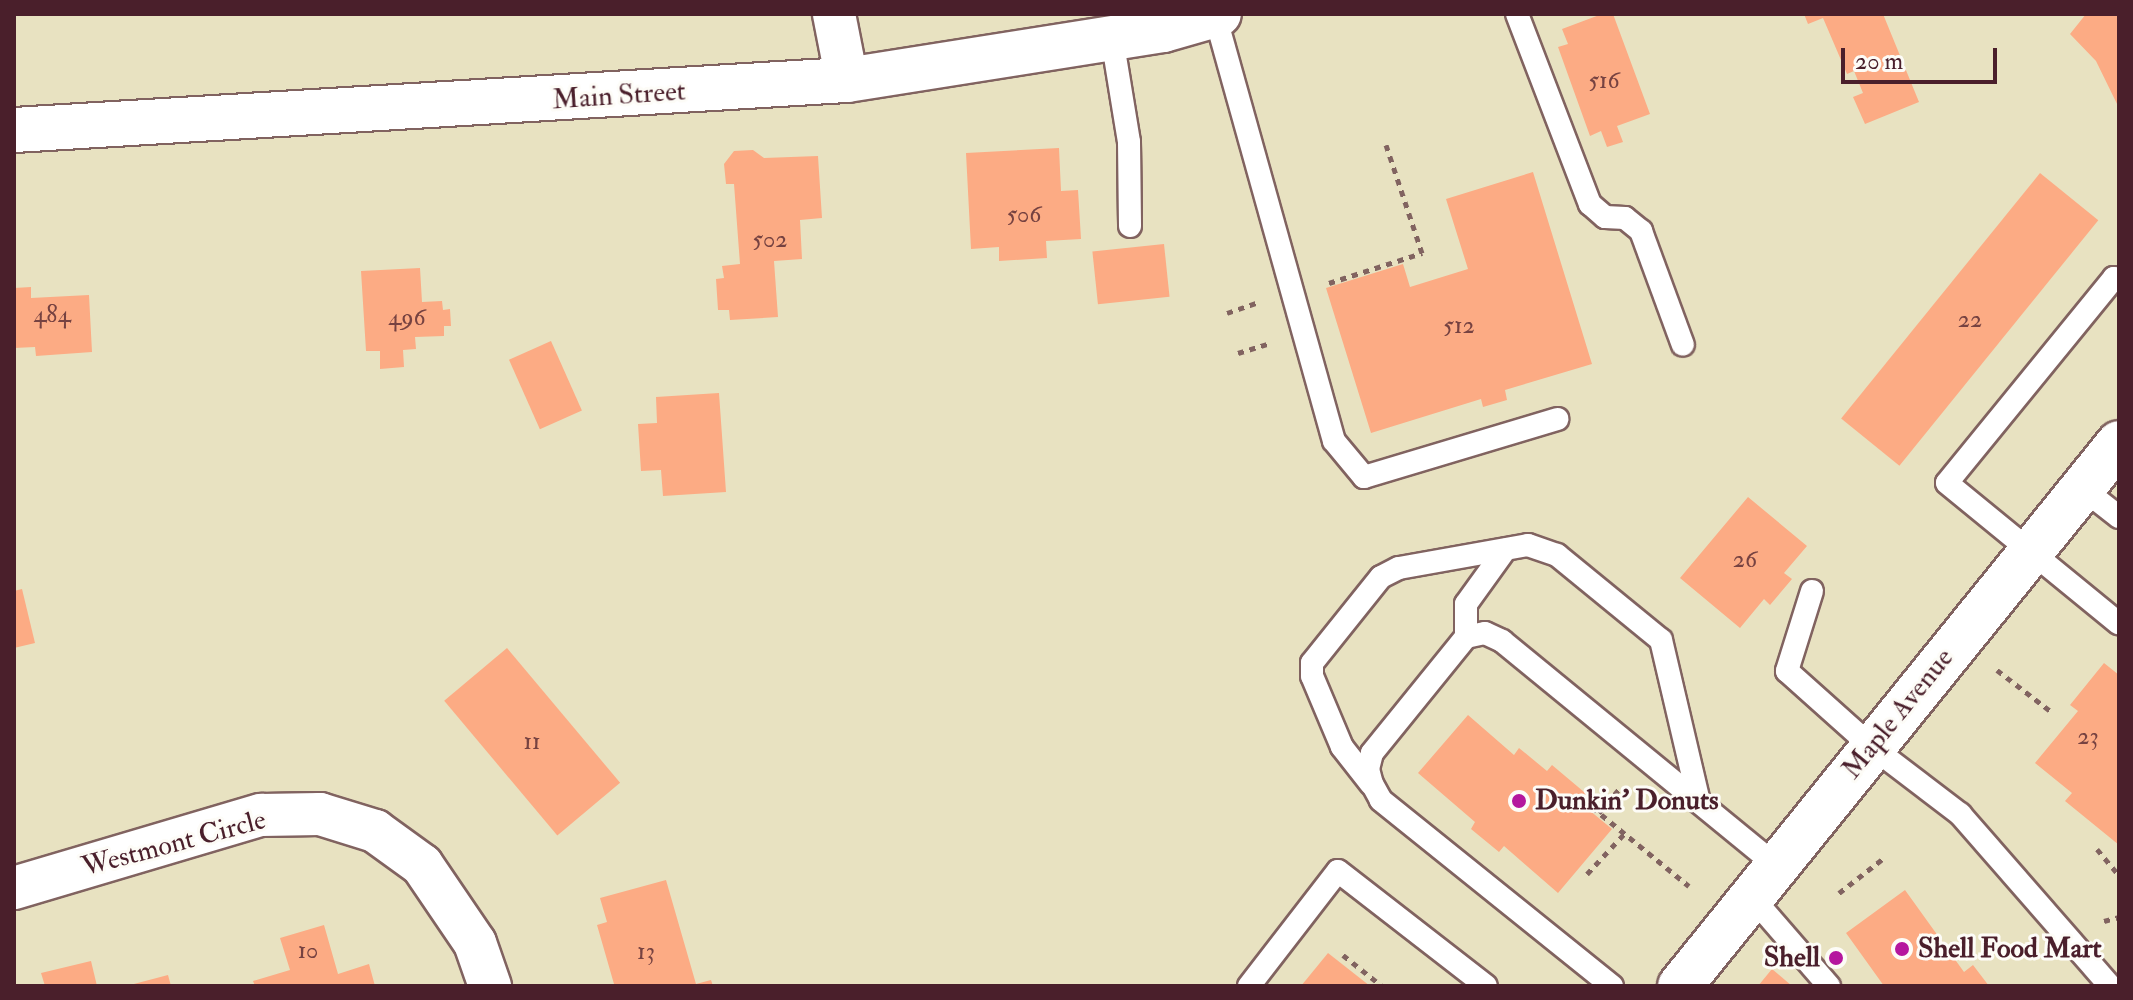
<!DOCTYPE html>
<style>
body{margin:0}
#map{position:relative;width:2133px;height:1000px;overflow:hidden;background:#e8e2c1;font-family:"IM FELL Double Pica",serif}
div>[style]{position:absolute}
[style*='--x']{left:calc(var(--x)*1px);top:calc(var(--y)*1px);width:calc(var(--w)*1px);rotate:calc(var(--a)*1deg)}
.building>*{inset:0;background:#fcab84;transform-origin:0 0}
.path>*{height:5px;margin-top:-2.5px;transform-origin:0;background:repeating-linear-gradient(90deg,#816360 0 6px,transparent 0 12px)}
.roads{filter:drop-shadow(2px 0 #816360) drop-shadow(-2px 0 #816360) drop-shadow(0 2px #816360) drop-shadow(0 -2px #816360)}
.lane>*{height:22px;margin:-11px;padding:0 11px;transform-origin:11px;border-radius:11px;background:#fff}
.street>*{height:42px;margin:-21px;padding:0 21px;transform-origin:21px;border-radius:21px;background:#fff}
.secondary>*{height:44px;margin:-22px;padding:0 22px;transform-origin:22px;border-radius:22px;background:#fff}
.dots>*{width:22px;height:22px;translate:-50% -50%;box-sizing:border-box;border:4px solid #fdfcf7;border-radius:50%}
span{translate:-50% -50%;white-space:nowrap;text-align:center;line-height:1.15;-webkit-text-stroke:6px #fdfcf7;paint-order:stroke}
.number-label{font-size:24px;color:#764241}
.number-label span{-webkit-text-stroke-width:0}
.street-label{font-size:28px;color:#4a1f2b}
.poi-label{font-size:28px;color:#4a1f2b;font-weight:700}
.left{translate:0 -50%;text-align:left}
.right{translate:-100% -50%;text-align:right}
.frame{position:absolute;inset:0;border:16px solid #4a1f2b;pointer-events:none}
.scale{position:absolute;left:1841px;top:48px;width:156px;height:36px;box-sizing:border-box;border:4px solid #4a1f2b;border-top:0;padding-left:10px;font-size:24px;line-height:28px;white-space:nowrap;color:#4a1f2b;-webkit-text-stroke:6px #fdfcf7;paint-order:stroke}
</style>
<div id="map">
<div class="building">
<div style="clip-path:polygon(1602px 14px,1613px 14px,1650px 114px,1617px 126px,1623px 142px,1607px 147px,1601px 131px,1590px 136px,1558px 47px,1568px 44px,1562px 29px)"></div>
<div style="clip-path:polygon(1804px 14px,1883px 14px,1919px 102px,1865px 124px,1853px 97px,1863px 93px,1854px 71px,1847px 74px,1823px 18px,1808px 24px)"></div>
<div style="clip-path:polygon(2086px 14px,2119px 14px,2119px 108px,2096px 61px,2070px 34px)"></div>
<div style="clip-path:polygon(1059px 148px,1061px 191px,1078px 190px,1081px 239px,1046px 241px,1047px 258px,999px 261px,999px 247px,971px 249px,966px 153px)"></div>
<div style="clip-path:polygon(753px 150px,764px 158px,818px 156px,822px 218px,800px 220px,802px 259px,774px 261px,778px 317px,730px 320px,729px 310px,718px 310px,716px 279px,724px 278px,722px 266px,740px 264px,734px 184px,726px 184px,724px 164px,734px 151px)"></div>
<div style="clip-path:polygon(1533px 172px,1592px 364px,1505px 390px,1507px 400px,1483px 407px,1481px 399px,1371px 433px,1326px 288px,1403px 264px,1410px 287px,1468px 269px,1446px 199px)"></div>
<div style="left:2040px;top:173px;width:75px;height:316px;rotate:39deg"></div>
<div style="left:1164px;top:244px;width:53px;height:72px;rotate:84deg"></div>
<div style="clip-path:polygon(420px 268px,422px 302px,442px 301px,443px 310px,450px 309px,451px 326px,444px 326px,444px 336px,415px 337px,416px 349px,403px 350px,404px 367px,380px 369px,380px 351px,366px 351px,361px 271px)"></div>
<div style="clip-path:polygon(31px 287px,31px 298px,89px 295px,92px 352px,36px 356px,35px 347px,14px 348px,14px 288px)"></div>
<div style="left:551px;top:341px;width:76px;height:46px;rotate:66deg"></div>
<div style="clip-path:polygon(719px 393px,726px 492px,663px 496px,661px 470px,641px 471px,638px 424px,657px 423px,656px 397px)"></div>
<div style="clip-path:polygon(1748px 497px,1807px 546px,1784px 573px,1792px 579px,1770px 605px,1764px 599px,1740px 628px,1680px 578px)"></div>
<div style="clip-path:polygon(22px 589px,35px 643px,14px 648px,14px 591px)"></div>
<div style="left:507px;top:648px;width:176px;height:82px;rotate:50deg"></div>
<div style="clip-path:polygon(2104px 663px,2119px 675px,2119px 845px,2065px 801px,2072px 793px,2035px 763px,2078px 711px,2070px 705px)"></div>
<div style="clip-path:polygon(1468px 715px,1514px 755px,1519px 748px,1547px 771px,1552px 765px,1590px 797px,1583px 805px,1612px 829px,1558px 893px,1504px 846px,1499px 852px,1471px 829px,1475px 822px,1418px 773px)"></div>
<div style="clip-path:polygon(666px 880px,696px 984px,711px 980px,713px 986px,614px 984px,597px 925px,607px 922px,600px 898px)"></div>
<div style="clip-path:polygon(1905px 890px,1964px 972px,1973px 965px,1989px 986px,1884px 986px,1846px 933px)"></div>
<div style="clip-path:polygon(324px 925px,338px 974px,369px 964px,375px 986px,255px 986px,253px 981px,290px 970px,280px 938px)"></div>
<div style="clip-path:polygon(1328px 953px,1370px 986px,1301px 986px)"></div>
<div style="clip-path:polygon(91px 961px,97px 986px,45px 986px,41px 973px)"></div>
<div style="clip-path:polygon(1772px 969px,1792px 986px,1758px 986px)"></div>
<div style="clip-path:polygon(168px 975px,171px 986px,130px 986px,130px 985px)"></div>
</div>
<div class="path">
<div style="--x:1329;--y:283;--w:98;--a:-17.9"></div>
<div style="--x:1422;--y:253;--w:114;--a:-108.4"></div>
<div style="--x:1227;--y:313;--w:31;--a:-19"></div>
<div style="--x:1238;--y:353;--w:31;--a:-17"></div>
<div style="--x:1997;--y:670;--w:71;--a:37.5"></div>
<div style="--x:1592;--y:807;--w:125;--a:39.2"></div>
<div style="--x:1599;--y:813;--w:35;--a:-50"></div>
<div style="--x:2097;--y:849;--w:34;--a:50"></div>
<div style="--x:1587;--y:874;--w:54;--a:-47.2"></div>
<div style="--x:1839;--y:893;--w:58;--a:-38"></div>
<div style="--x:2104;--y:921;--w:16;--a:-15"></div>
<div style="--x:1343;--y:955;--w:50;--a:38.5"></div>
</div>
<div class="roads">
<div class="lane">
<div style="--x:1517;--y:14;--w:204;--a:69"></div>
<div style="--x:1590;--y:204;--w:20;--a:41"></div>
<div style="--x:1605;--y:217;--w:20;--a:3"></div>
<div style="--x:1625;--y:218;--w:21;--a:39"></div>
<div style="--x:1641;--y:231;--w:121;--a:69.8"></div>
<div style="--x:1215;--y:15;--w:442;--a:74.4"></div>
<div style="--x:1334;--y:441;--w:47;--a:50.2"></div>
<div style="--x:1364;--y:477;--w:202;--a:-16.7"></div>
<div style="--x:1112;--y:38;--w:105;--a:80.7"></div>
<div style="--x:1129;--y:142;--w:84;--a:89.3"></div>
<div style="--x:2119;--y:281;--w:6;--a:-149"></div>
<div style="--x:2114;--y:278;--w:264;--a:129.2"></div>
<div style="--x:1947;--y:483;--w:222;--a:39.3"></div>
<div style="--x:2082;--y:488;--w:47;--a:38.1"></div>
<div style="--x:1812;--y:591;--w:84;--a:107.4"></div>
<div style="--x:1787;--y:671;--w:114;--a:41.8"></div>
<div style="--x:1872;--y:747;--w:111;--a:37.3"></div>
<div style="--x:1960;--y:814;--w:228;--a:48.9"></div>
<div style="--x:1466;--y:637;--w:33;--a:-90"></div>
<div style="--x:1466;--y:604;--w:67;--a:-54.2"></div>
<div style="--x:1371;--y:784;--w:47;--a:-128.1"></div>
<div style="--x:1342;--y:747;--w:77;--a:-112.9"></div>
<div style="--x:1312;--y:676;--w:13;--a:-90"></div>
<div style="--x:1312;--y:663;--w:110;--a:-51.3"></div>
<div style="--x:1381;--y:577;--w:20;--a:-27"></div>
<div style="--x:1399;--y:568;--w:131;--a:-10.1"></div>
<div style="--x:1528;--y:545;--w:31;--a:19"></div>
<div style="--x:1557;--y:555;--w:134;--a:39.3"></div>
<div style="--x:1661;--y:640;--w:166;--a:76.8"></div>
<div style="--x:1751;--y:896;--w:119;--a:49.1"></div>
<div style="--x:1249;--y:986;--w:145;--a:-52.3"></div>
<div style="--x:1338;--y:871;--w:187;--a:37.8"></div>
<div style="--x:1612;--y:986;--w:297;--a:-141.2"></div>
<div style="--x:1381;--y:800;--w:18;--a:-119"></div>
<div style="--x:1372;--y:784;--w:16;--a:-105"></div>
<div style="--x:1368;--y:769;--w:16;--a:-76"></div>
<div style="--x:1372;--y:753;--w:149;--a:-51"></div>
<div style="--x:1466;--y:637;--w:19;--a:-12"></div>
<div style="--x:1485;--y:633;--w:19;--a:25"></div>
<div style="--x:1502;--y:641;--w:354;--a:39.3"></div>
</div>
<div class="street">
<div style="--x:834;--y:14;--w:67;--a:78.9"></div>
<div style="--x:14;--y:888;--w:258;--a:-16.5"></div>
<div style="--x:261;--y:815;--w:59;--a:-1"></div>
<div style="--x:320;--y:814;--w:58;--a:17.2"></div>
<div style="--x:375;--y:831;--w:58;--a:35.9"></div>
<div style="--x:422;--y:865;--w:94;--a:55.8"></div>
<div style="--x:475;--y:943;--w:46;--a:70.8"></div>
</div>
<div class="secondary">
<div style="--x:14;--y:130;--w:834;--a:-3.44"></div>
<div style="--x:847;--y:80;--w:320;--a:-9"></div>
<div style="--x:1163;--y:30;--w:58;--a:-15.9"></div>
<div style="--x:1680;--y:986;--w:698;--a:-51.05"></div>
</div>
</div>
<div class="dots">
<div style="left:1519px;top:801px;background:#b5179e"></div>
<div style="left:1902px;top:949px;background:#b5179e"></div>
<div style="left:1836px;top:958px;background:#b5179e"></div>
</div>
<div class="number-label">
<span style="left:1604px;top:81px">516</span>
<span style="left:1024px;top:215px">506</span>
<span style="left:770px;top:240px">502</span>
<span style="left:52px;top:315px">484</span>
<span style="left:407px;top:318px">496</span>
<span style="left:1970px;top:320px">22</span>
<span style="left:1459px;top:326px">512</span>
<span style="left:1745px;top:560px">26</span>
<span style="left:2088px;top:737px">23</span>
<span style="left:532px;top:742px">11</span>
<span style="left:308px;top:951px">10</span>
<span style="left:646px;top:952px">13</span>
</div>
<div class="street-label">
<span style="left:619px;top:96px;rotate:-4deg">Main Street</span>
<span style="left:1898px;top:714px;rotate:-51deg">Maple Avenue</span>
<span style="left:174px;top:844px;rotate:-15deg">Westmont Circle</span>
</div>
<div class="poi-label">
<span class="left" style="left:1535px;top:801px">Dunkin' Donuts</span>
<span class="left" style="left:1918px;top:949px">Shell Food Mart</span>
<span class="right" style="left:1820px;top:958px">Shell</span>
</div>
<div class="frame"></div>
<div class="scale">20 m</div>
</div>
